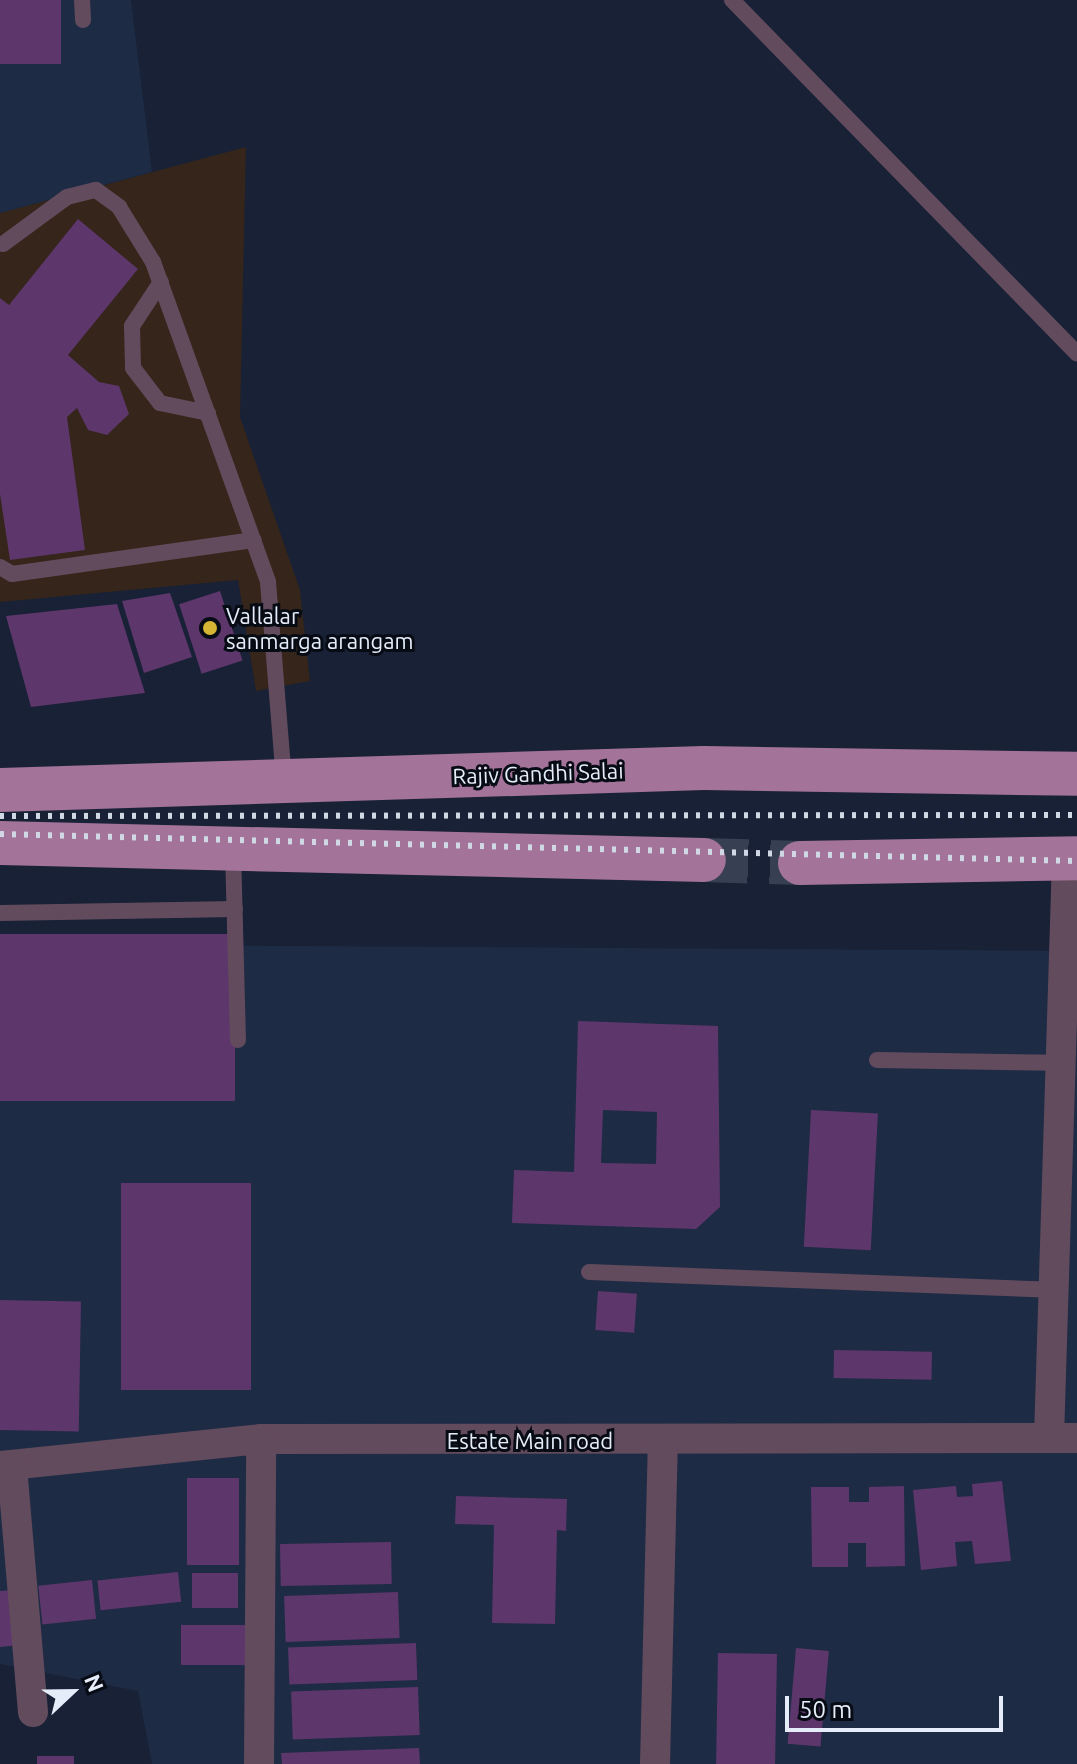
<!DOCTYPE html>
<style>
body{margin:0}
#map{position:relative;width:1077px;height:1764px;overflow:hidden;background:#182135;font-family:Ubuntu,sans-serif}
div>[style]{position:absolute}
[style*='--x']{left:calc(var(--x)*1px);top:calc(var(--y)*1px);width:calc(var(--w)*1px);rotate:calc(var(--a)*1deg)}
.commercial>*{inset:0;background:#35251a}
.built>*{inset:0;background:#1e2b44}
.building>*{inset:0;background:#5d366b;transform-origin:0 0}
.primary-tunnel>*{height:44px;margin-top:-22px;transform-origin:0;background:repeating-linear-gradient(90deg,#374053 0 44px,transparent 0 66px)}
.service>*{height:16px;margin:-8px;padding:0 8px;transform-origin:8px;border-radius:8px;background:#634b5e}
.minor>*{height:30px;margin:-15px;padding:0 15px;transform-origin:15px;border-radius:15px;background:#634b5e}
.primary>*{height:44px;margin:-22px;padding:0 22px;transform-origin:22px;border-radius:22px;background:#a4739a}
.rail>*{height:6px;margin-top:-3px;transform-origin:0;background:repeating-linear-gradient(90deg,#d0d8e6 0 4px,transparent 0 12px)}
.dots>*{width:22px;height:22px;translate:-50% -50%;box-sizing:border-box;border:4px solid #070b14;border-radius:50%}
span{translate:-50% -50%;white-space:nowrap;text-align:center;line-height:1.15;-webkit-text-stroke:6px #070b14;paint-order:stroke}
.poi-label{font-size:22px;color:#e5edfa}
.left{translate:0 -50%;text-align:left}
.street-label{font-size:22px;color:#e5edfa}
.north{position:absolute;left:32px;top:1652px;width:80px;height:80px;-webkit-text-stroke:6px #070b14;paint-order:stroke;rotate:68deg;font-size:22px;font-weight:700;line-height:32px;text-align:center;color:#e5edfa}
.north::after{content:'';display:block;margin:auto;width:28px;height:36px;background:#e5edfa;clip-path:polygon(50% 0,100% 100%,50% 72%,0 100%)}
.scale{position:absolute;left:785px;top:1696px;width:218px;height:36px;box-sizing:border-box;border:4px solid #e5edfa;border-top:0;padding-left:10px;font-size:24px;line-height:28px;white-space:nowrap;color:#e5edfa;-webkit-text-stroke:6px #070b14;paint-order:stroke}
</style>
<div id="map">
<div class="commercial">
<div style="clip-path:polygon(246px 147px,240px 417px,300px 590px,310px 681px,256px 691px,238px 580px,0 602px,0 213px)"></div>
</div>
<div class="built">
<div style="clip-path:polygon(0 0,131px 0,152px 172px,0 213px)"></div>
<div style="clip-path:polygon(0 944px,1077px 951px,1077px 1764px,152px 1764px,138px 1691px,0 1664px)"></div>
</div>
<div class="building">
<div style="left:0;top:0;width:61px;height:64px"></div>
<div style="clip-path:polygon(78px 219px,138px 269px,68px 355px,99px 382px,119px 386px,129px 414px,107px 435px,88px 430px,77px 408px,67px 417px,85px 550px,10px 560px,0 494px,0 298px,9px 305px)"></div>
<div style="left:220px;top:591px;width:73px;height:43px;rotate:72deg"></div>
<div style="clip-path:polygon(170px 593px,192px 657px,144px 673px,122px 601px)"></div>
<div style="clip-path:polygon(117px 604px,145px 693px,31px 707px,6px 616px)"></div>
<div style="left:0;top:934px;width:235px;height:167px"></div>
<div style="clip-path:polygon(evenodd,578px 1021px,718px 1026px,720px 1207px,696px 1229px,512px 1223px,514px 1170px,574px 1172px,578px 1021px,603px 1110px,657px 1112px,656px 1164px,601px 1163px,603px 1110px)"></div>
<div style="left:811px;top:1110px;width:67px;height:137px;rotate:3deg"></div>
<div style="left:121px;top:1183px;width:130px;height:207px"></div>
<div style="left:598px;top:1291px;width:39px;height:39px;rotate:4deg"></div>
<div style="left:0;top:1300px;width:81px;height:130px;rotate:1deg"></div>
<div style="left:834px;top:1350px;width:98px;height:28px;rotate:1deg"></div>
<div style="left:187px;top:1478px;width:52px;height:87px"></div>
<div style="clip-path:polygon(1002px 1481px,1011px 1561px,975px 1564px,972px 1541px,955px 1542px,957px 1566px,921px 1570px,913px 1490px,956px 1486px,957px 1497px,973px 1496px,972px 1484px)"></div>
<div style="clip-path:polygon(904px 1486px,905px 1566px,866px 1567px,866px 1543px,848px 1543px,848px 1567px,812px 1567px,811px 1487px,849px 1487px,849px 1502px,869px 1502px,869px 1487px)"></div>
<div style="clip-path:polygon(456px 1496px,567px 1499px,566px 1531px,557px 1530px,555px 1624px,492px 1623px,494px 1525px,455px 1524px)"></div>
<div style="left:391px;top:1542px;width:42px;height:111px;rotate:89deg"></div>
<div style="left:178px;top:1572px;width:30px;height:81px;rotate:84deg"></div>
<div style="left:192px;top:1573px;width:46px;height:35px"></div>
<div style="left:92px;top:1580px;width:39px;height:54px;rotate:84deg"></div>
<div style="clip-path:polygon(14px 1590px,20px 1645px,0 1647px,0 1591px)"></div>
<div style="left:398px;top:1592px;width:46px;height:114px;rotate:88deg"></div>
<div style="left:181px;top:1625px;width:64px;height:40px"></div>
<div style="left:416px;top:1643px;width:37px;height:128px;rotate:88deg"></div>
<div style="left:796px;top:1648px;width:33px;height:96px;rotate:5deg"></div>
<div style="left:718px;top:1653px;width:59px;height:111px;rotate:1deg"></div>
<div style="left:418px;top:1687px;width:48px;height:127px;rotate:88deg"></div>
<div style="clip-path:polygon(419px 1748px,420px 1764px,282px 1764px,281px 1753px)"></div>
<div style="left:37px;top:1756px;width:37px;height:8px"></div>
</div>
<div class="primary-tunnel">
<div style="--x:704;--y:860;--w:96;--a:1.8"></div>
</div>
<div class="service">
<div style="--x:82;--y:0;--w:20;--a:87"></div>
<div style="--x:732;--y:0;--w:494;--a:45.7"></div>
<div style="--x:3;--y:244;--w:79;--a:-36.3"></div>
<div style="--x:67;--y:197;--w:30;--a:-14"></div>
<div style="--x:96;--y:190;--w:29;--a:36"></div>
<div style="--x:119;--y:207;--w:65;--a:58.3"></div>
<div style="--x:153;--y:262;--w:340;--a:70.2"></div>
<div style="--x:268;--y:582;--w:198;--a:85.4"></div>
<div style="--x:161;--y:282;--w:53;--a:123.4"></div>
<div style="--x:132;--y:326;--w:42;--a:88.6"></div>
<div style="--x:133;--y:368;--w:44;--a:52.4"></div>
<div style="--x:160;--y:403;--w:49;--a:11.8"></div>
<div style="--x:0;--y:567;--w:14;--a:30"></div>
<div style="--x:12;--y:574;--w:244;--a:-8"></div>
<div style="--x:233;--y:850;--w:190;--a:88.5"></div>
<div style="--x:0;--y:913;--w:235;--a:-1"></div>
<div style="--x:877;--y:1060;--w:181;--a:0.9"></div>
<div style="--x:589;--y:1272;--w:463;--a:2.2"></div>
</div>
<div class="minor">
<div style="--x:1049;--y:1438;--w:28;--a:0"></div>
<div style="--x:0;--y:1466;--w:262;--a:-5.9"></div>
<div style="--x:261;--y:1439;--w:788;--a:-0.07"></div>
<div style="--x:1049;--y:1438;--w:580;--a:-88.22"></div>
<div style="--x:12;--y:1467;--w:246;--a:85.1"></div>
<div style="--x:259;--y:1764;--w:325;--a:-89.6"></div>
<div style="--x:655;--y:1764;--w:322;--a:-88.6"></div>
</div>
<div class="primary">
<div style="--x:0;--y:790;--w:704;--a:-1.79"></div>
<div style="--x:704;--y:768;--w:373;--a:0.9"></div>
<div style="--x:0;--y:843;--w:704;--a:1.38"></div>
<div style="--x:800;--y:863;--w:277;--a:-1"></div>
</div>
<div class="rail">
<div style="--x:0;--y:816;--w:1077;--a:-0.05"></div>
<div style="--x:0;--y:834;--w:1077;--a:1.44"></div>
</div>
<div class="dots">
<div style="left:210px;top:628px;background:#d6b534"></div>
</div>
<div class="poi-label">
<span class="left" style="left:226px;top:628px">Vallalar<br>sanmarga arangam</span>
</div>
<div class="street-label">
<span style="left:538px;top:773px;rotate:-2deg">Rajiv Gandhi Salai</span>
<span style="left:530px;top:1441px">Estate Main road</span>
</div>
<div class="north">N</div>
<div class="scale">50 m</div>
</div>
